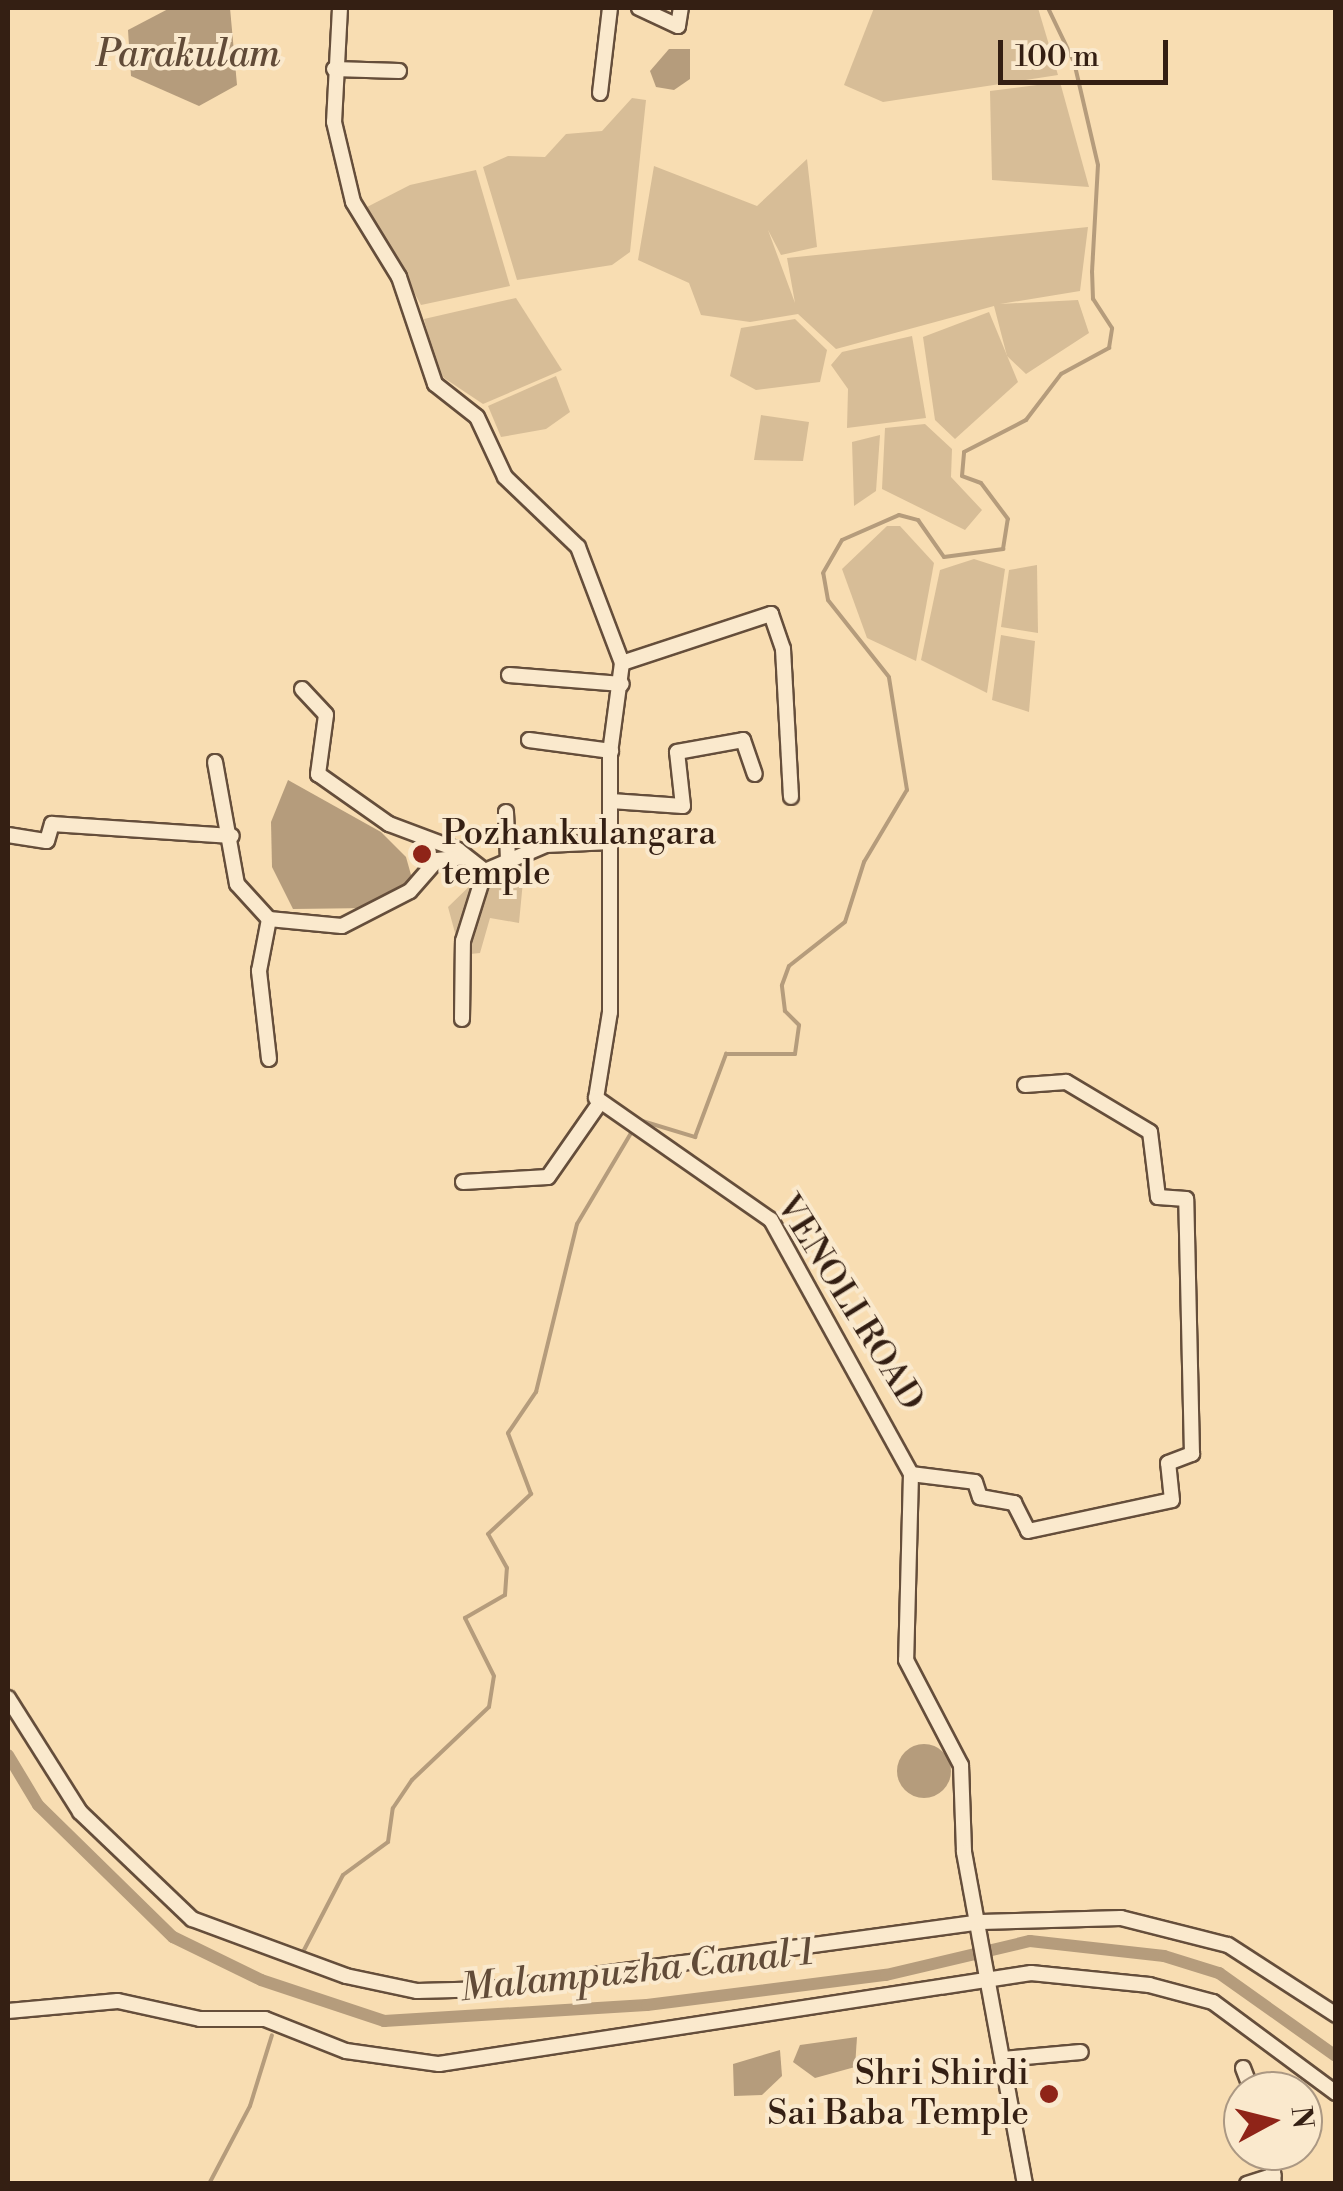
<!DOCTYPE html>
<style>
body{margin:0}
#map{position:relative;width:1343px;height:2191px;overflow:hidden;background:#f8ddb2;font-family:"Libre Bodoni",serif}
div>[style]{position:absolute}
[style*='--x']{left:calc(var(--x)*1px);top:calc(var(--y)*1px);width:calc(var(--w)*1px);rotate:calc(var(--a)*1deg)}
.green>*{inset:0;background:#d7bd97}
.water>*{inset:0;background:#b59c7c}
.round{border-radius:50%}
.stream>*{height:4px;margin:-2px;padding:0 2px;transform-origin:2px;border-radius:2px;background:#b59c7c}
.canal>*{height:12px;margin:-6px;padding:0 6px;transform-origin:6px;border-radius:6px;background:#b59c7c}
.roads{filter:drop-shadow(2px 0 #654e3b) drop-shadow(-2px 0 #654e3b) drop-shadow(0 2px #654e3b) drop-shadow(0 -2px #654e3b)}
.minor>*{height:14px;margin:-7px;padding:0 7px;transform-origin:7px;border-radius:7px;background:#fae9cd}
.dots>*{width:28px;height:28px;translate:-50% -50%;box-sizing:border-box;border:5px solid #fae9cd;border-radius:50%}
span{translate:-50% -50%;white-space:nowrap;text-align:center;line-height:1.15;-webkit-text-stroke:8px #fae9cd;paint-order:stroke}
.poi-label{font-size:35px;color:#341f13}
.left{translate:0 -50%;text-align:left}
.right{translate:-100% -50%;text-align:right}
.street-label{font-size:35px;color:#341f13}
.water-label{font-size:38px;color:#614b38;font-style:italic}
.frame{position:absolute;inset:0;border:10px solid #341f13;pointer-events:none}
.north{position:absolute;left:1223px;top:2071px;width:100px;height:100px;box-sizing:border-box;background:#fae9cd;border:2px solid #ab9883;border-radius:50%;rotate:83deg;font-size:28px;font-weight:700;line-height:40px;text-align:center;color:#341f13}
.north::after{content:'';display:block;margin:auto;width:35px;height:45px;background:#8f2418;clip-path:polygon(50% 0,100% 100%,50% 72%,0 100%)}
.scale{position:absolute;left:998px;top:40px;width:170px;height:45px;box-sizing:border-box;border:5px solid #341f13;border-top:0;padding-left:12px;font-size:30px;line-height:35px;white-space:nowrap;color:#341f13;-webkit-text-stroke:8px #fae9cd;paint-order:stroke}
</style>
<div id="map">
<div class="green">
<div style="clip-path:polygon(874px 8px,1038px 8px,1058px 75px,883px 102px,844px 85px)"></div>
<div style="clip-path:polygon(1060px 82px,1089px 187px,992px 180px,990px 91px)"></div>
<div style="clip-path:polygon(632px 98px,646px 100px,630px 252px,612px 265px,517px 280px,483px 167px,508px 156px,545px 157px,566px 134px,602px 131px)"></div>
<div style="clip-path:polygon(807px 159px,817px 247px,781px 255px,768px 230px,795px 303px,787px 258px,1088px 227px,1080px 291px,1000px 304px,1078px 300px,1089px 333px,1026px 374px,1007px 356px,994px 306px,836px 349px,798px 314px,750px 322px,701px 315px,689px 283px,638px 260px,654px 166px,757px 206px)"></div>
<div style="clip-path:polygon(476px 170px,510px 286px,421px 305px,367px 207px,410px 185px)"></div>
<div style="clip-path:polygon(516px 298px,562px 370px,483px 404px,438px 374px,424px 319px)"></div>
<div style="clip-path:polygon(989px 312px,1018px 382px,955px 439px,935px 420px,923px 337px)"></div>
<div style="clip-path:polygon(795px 319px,827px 350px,820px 382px,756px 390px,730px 376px,741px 328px)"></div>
<div style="clip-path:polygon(912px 336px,926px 418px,847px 428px,848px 389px,831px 365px,842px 352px)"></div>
<div style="clip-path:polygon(556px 376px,570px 412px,546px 429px,501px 437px,488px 406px)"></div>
<div style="clip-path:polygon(761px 415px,809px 422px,803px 461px,754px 460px)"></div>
<div style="clip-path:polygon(925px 424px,952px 449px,951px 477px,982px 510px,965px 530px,882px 489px,885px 428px)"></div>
<div style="clip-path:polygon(880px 435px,876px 491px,854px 506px,852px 442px)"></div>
<div style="clip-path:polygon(887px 526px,900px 526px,934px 563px,916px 661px,867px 638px,842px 569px)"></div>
<div style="clip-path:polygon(974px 559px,1005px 569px,987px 693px,921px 660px,940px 570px)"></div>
<div style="clip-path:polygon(1037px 565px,1038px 633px,1001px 627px,1009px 570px)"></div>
<div style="clip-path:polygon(1001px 635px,1035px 641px,1029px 712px,992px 700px)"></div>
<div style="clip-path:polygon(525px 860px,519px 923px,490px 918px,480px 953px,461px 955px,448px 907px,479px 877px)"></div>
</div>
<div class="water">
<div style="clip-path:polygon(170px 8px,230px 8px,237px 85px,199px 106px,131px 76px,128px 30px)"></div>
<div style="clip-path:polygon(669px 49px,690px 49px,690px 79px,674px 90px,656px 87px,650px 71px)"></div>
<div style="clip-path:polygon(288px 780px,381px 832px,406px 857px,413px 882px,370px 908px,293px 909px,272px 867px,271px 822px)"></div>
<div class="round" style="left:897px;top:1744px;width:54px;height:54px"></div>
<div style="clip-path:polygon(857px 2037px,855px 2067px,815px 2078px,793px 2062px,800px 2045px)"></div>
<div style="clip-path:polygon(780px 2050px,782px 2076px,762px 2095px,734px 2096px,733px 2064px)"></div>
</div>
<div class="stream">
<div style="--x:639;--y:1120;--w:59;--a:16.9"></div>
<div style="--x:695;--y:1137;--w:89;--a:-69.5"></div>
<div style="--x:726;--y:1054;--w:69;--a:0"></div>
<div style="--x:795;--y:1054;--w:29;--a:-82"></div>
<div style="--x:799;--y:1025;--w:20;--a:-135"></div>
<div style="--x:785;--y:1011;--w:26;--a:-97"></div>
<div style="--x:782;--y:985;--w:20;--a:-70"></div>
<div style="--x:789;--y:966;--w:71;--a:-38.2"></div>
<div style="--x:845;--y:922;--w:63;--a:-72.4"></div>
<div style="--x:864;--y:862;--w:84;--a:-59.2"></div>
<div style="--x:907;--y:790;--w:114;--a:-99.1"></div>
<div style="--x:889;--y:677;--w:98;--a:-128.4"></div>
<div style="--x:828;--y:600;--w:27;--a:-100"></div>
<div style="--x:823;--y:573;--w:38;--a:-60"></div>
<div style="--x:842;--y:540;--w:62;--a:-23.7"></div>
<div style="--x:899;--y:515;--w:20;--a:15"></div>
<div style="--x:918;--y:520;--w:45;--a:54.9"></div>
<div style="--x:944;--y:557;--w:60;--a:-7.7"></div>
<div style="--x:1003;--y:549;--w:30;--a:-81"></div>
<div style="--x:1008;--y:519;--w:45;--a:-126.9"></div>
<div style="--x:981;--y:483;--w:20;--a:-160"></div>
<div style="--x:962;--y:476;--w:24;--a:-85"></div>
<div style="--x:964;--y:452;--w:70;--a:-27.3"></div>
<div style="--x:1026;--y:420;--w:58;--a:-52.7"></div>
<div style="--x:1061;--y:374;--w:55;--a:-28.4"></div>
<div style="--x:1109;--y:348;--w:20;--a:-81"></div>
<div style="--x:1112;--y:328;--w:35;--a:-123"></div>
<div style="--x:1093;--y:299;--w:27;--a:-92"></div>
<div style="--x:1092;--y:272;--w:107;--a:-86.8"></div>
<div style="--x:1098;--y:165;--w:106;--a:-103.1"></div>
<div style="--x:1074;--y:62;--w:60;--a:-115.7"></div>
<div style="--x:302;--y:1954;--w:89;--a:-62.6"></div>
<div style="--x:343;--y:1875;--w:56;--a:-36.3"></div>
<div style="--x:388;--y:1842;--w:34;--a:-82"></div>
<div style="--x:393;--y:1808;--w:34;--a:-56"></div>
<div style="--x:412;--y:1780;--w:106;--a:-43.5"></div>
<div style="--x:489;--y:1707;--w:31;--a:-81"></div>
<div style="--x:494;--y:1676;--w:65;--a:-116.6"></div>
<div style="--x:465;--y:1618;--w:46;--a:-29.9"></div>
<div style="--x:505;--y:1595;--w:27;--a:-86"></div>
<div style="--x:507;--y:1568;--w:39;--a:-119"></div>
<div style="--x:488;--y:1534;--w:59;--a:-42.9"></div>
<div style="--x:531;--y:1494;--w:65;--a:-110.7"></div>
<div style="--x:508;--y:1433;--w:50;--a:-55.7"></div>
<div style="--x:536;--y:1392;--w:173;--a:-76.3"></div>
<div style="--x:577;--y:1224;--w:112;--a:-59.3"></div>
<div style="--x:209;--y:2184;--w:88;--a:-62.3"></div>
<div style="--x:250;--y:2106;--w:74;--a:-72.8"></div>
</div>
<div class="canal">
<div style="--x:8;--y:1755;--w:58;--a:59"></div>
<div style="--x:38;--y:1805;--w:189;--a:44.4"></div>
<div style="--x:173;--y:1937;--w:98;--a:26"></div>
<div style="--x:261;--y:1980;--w:130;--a:18.4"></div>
<div style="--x:384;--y:2021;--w:263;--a:-3.5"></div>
<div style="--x:647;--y:2005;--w:241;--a:-7.2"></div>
<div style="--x:886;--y:1975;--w:148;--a:-13.3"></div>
<div style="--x:1030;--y:1941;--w:135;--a:6.4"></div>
<div style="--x:1164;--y:1956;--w:58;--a:17.2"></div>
<div style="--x:1219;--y:1973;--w:143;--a:35.4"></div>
</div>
<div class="roads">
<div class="minor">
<div style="--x:340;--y:8;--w:114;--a:93"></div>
<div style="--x:334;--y:122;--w:82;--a:76.6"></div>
<div style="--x:353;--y:202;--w:88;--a:58.5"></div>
<div style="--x:399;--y:277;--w:113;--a:71.4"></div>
<div style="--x:435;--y:384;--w:53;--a:38.2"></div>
<div style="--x:477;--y:417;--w:66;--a:65"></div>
<div style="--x:505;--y:477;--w:101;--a:43.8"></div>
<div style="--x:578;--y:547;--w:124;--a:69.2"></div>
<div style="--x:622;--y:663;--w:91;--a:97.6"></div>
<div style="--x:610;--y:753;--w:259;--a:90"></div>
<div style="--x:610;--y:1012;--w:87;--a:99.2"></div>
<div style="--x:596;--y:1098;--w:213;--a:34.9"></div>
<div style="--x:771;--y:1220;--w:290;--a:61.1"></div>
<div style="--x:911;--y:1474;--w:186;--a:91.5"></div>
<div style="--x:906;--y:1660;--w:119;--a:62.4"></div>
<div style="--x:961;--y:1765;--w:87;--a:88"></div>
<div style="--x:964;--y:1852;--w:338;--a:79.6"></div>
<div style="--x:639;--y:8;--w:43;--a:24.8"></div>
<div style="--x:678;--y:26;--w:18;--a:-81"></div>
<div style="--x:334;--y:69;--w:65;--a:1.8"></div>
<div style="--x:600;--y:93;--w:86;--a:-83.3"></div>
<div style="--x:622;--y:663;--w:157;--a:-18.2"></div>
<div style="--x:771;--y:614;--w:37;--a:71"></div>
<div style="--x:783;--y:649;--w:148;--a:86.9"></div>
<div style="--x:509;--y:675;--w:113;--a:4.6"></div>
<div style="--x:302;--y:689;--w:35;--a:47"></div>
<div style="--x:326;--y:715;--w:60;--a:97.7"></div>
<div style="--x:318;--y:774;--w:87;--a:35.2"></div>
<div style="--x:389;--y:824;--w:74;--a:20.6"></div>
<div style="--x:458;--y:850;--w:34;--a:38"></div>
<div style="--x:485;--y:871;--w:66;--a:-23.1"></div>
<div style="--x:546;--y:845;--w:65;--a:-2.6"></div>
<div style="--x:529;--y:740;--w:83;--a:7.6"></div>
<div style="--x:215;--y:762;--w:124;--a:79.8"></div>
<div style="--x:237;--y:884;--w:47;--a:47.6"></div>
<div style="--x:269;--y:919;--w:73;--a:5.5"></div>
<div style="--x:342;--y:926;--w:76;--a:-27.2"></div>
<div style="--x:410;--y:891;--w:41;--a:-48.9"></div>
<div style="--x:437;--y:860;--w:27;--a:-6"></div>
<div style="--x:611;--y:801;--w:72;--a:4"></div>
<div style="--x:683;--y:806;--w:54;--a:-96.3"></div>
<div style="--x:677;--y:752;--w:67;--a:-10.3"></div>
<div style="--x:743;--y:740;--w:36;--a:71"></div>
<div style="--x:506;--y:812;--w:48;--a:87.6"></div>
<div style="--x:8;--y:835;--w:39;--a:9"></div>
<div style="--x:47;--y:841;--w:18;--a:-74"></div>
<div style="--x:52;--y:824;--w:180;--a:3.8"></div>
<div style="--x:462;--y:1019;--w:78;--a:-89.3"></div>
<div style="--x:463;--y:941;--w:73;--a:-72.6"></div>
<div style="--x:269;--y:1059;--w:89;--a:-96.5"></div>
<div style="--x:259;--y:971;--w:53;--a:-79.1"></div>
<div style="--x:463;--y:1182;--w:85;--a:-3.4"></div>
<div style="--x:548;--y:1177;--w:89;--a:-55.1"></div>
<div style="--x:911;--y:1474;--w:64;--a:7.1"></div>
<div style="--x:975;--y:1482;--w:16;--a:72"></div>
<div style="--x:980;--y:1497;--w:35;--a:10"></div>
<div style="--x:1014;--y:1503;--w:31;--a:63"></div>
<div style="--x:1028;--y:1531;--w:147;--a:-12.1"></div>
<div style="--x:1172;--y:1500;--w:37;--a:-96"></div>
<div style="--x:1168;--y:1463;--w:26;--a:-21"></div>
<div style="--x:1192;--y:1454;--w:255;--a:-91.3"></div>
<div style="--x:1186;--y:1199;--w:28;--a:-176"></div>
<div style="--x:1158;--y:1197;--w:65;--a:-97"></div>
<div style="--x:1150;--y:1132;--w:98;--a:-149.2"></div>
<div style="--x:1066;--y:1082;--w:41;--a:175.8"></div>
<div style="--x:8;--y:1698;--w:135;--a:57.7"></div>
<div style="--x:80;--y:1812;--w:155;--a:43.7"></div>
<div style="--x:192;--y:1919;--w:164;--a:20.3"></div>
<div style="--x:346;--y:1976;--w:73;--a:11.9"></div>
<div style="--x:417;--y:1991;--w:75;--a:-1.5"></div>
<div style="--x:492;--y:1989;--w:494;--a:-7.8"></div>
<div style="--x:981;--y:1922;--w:140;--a:-1.6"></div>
<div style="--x:1121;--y:1918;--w:110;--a:14.2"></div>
<div style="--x:1228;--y:1945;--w:129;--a:32.9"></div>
<div style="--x:8;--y:2011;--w:110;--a:-5.2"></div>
<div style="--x:118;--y:2001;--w:84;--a:12.4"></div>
<div style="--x:200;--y:2019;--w:65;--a:0"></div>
<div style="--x:265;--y:2019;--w:87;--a:21.6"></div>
<div style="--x:346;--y:2051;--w:94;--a:8"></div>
<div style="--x:439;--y:2064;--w:599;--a:-8.74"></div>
<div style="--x:1031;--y:1973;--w:119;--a:5.8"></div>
<div style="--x:1149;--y:1985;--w:66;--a:14.9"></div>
<div style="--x:1213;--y:2002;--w:153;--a:36.5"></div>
<div style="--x:1003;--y:2059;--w:78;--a:-5.1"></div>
<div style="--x:1243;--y:2068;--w:25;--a:69"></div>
<div style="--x:1272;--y:2151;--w:33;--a:87"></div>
<div style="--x:1247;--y:2184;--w:28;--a:-18"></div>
</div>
</div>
<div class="dots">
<div style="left:422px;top:854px;background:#8f2418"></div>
<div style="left:1049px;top:2094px;background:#8f2418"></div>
</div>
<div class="poi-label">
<span class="left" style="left:442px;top:854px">Pozhankulangara<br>temple</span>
<span class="right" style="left:1029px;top:2094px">Shri Shirdi<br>Sai Baba Temple</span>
</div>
<div class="street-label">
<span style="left:849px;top:1303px;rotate:58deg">VENOLI ROAD</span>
</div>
<div class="water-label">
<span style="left:188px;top:55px">Parakulam</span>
<span style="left:636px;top:1971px;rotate:-6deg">Malampuzha Canal 1</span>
</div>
<div class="frame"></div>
<div class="north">N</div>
<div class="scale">100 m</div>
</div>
